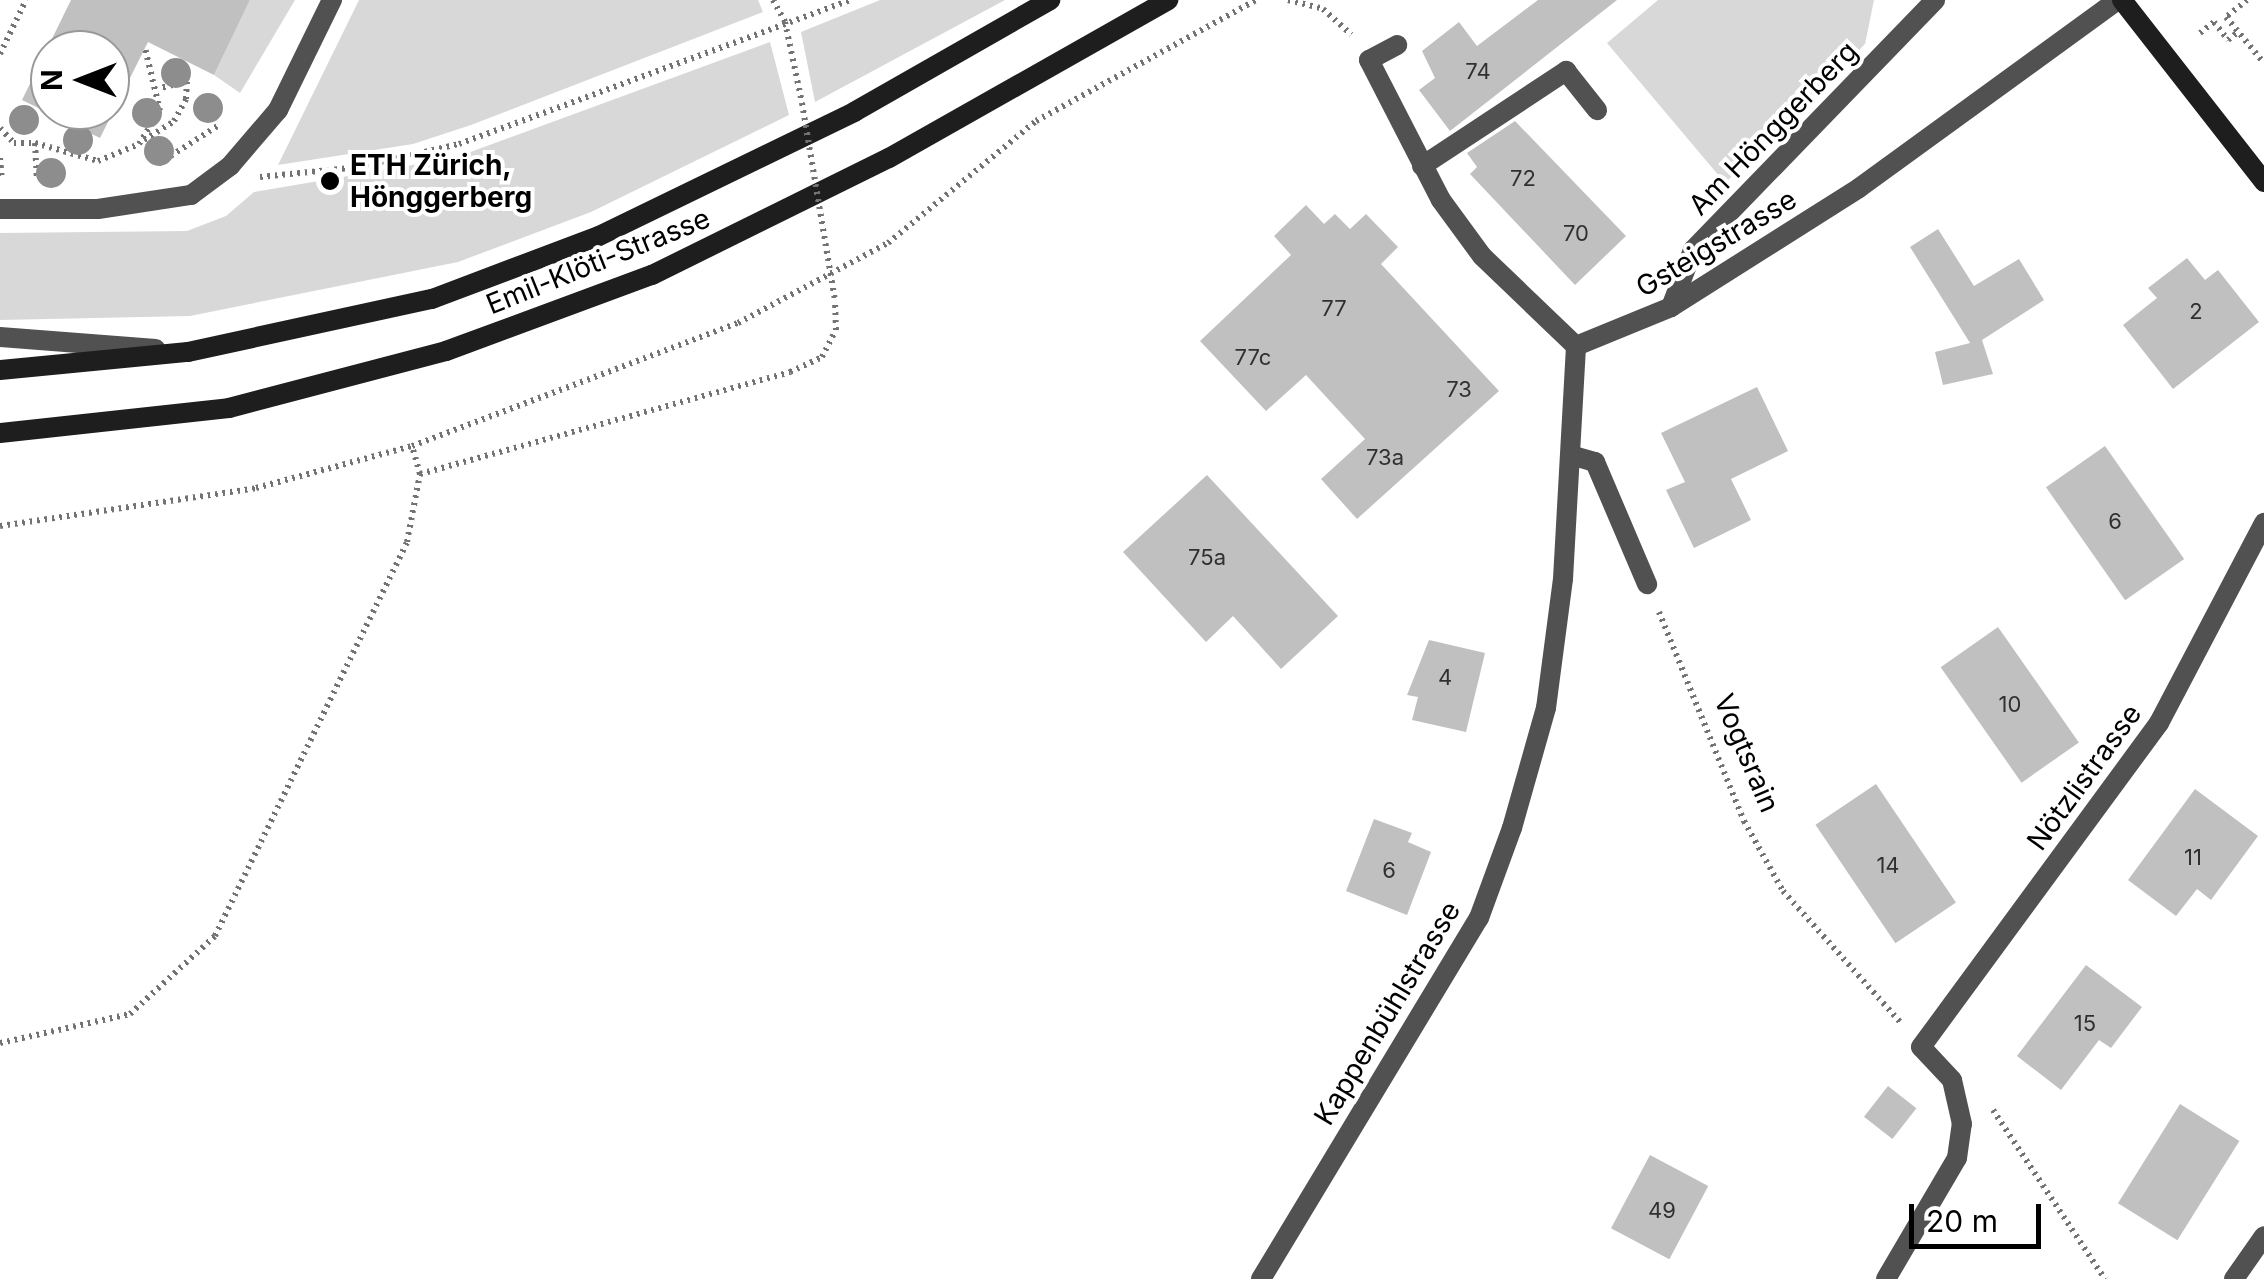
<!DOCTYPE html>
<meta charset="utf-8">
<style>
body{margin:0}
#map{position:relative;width:2264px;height:1279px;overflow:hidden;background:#fff;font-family:Inter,sans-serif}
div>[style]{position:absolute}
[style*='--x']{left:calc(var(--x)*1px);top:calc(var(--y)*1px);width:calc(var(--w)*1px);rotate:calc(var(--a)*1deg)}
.green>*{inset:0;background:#d8d8d8}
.building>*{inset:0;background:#c0c0c0;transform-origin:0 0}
.path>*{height:6px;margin-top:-3px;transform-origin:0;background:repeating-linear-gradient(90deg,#737373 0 2.5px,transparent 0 7.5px)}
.lane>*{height:20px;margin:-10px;padding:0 10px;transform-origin:10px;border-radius:10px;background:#515151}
.street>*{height:20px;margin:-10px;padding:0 10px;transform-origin:10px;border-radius:10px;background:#515151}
.secondary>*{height:20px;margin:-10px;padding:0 10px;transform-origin:10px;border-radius:10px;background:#1e1e1e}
.path-bridge>*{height:6px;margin-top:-3px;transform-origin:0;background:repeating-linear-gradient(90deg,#737373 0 2.5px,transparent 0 7.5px)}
.trees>*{width:30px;height:30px;margin:-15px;border-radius:50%;background:#8d8d8d}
.dots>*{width:28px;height:28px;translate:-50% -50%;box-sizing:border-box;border:5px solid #fff;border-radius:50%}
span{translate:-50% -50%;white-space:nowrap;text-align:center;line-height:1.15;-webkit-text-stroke:8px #fff;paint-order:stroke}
.number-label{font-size:22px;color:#303030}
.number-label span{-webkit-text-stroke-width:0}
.street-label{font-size:28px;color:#000}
.poi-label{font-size:28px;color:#000;font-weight:700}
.left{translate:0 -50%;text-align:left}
.north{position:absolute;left:30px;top:30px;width:100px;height:100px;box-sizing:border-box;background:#fff;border:2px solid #999;border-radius:50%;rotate:270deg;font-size:28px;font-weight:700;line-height:40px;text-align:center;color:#000}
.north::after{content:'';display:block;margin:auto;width:35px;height:45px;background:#000;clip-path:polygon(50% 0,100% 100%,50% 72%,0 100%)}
.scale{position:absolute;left:1909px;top:1204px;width:132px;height:45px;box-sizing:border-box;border:5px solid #000;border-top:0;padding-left:12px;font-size:30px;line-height:35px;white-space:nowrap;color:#000;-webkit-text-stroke:8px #fff;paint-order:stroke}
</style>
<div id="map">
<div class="green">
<div style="clip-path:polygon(250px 0,295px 0,240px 93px,214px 75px)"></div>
<div style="clip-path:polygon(359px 0,758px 0,763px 12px,471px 125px,413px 144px,278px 165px)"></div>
<div style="clip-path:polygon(880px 0,1005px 0,815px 102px,801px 32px)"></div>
<div style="clip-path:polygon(1658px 0,1874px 0,1865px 44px,1725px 183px,1607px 43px)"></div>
<div style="clip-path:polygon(770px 42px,789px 115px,591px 212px,458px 262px,190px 316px,0 320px,0 233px,187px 231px,226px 216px,254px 192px,454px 158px)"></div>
</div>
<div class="building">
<div style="clip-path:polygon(evenodd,71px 0,250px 0,214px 75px,148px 42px,100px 138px,22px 100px,71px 0,50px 50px,110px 50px,110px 110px,50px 110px,50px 50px)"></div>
<div style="clip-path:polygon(1538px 0,1617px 0,1450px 131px,1419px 90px,1435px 78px,1422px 51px,1459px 22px,1477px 46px)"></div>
<div style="clip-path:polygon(1515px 121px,1626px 236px,1575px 285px,1470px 174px,1477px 167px,1467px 153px)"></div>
<div style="clip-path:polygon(1306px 205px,1324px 224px,1335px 214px,1350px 229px,1366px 214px,1398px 247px,1381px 264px,1499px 391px,1357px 519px,1321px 479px,1365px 439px,1306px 375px,1266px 411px,1200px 341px,1291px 255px,1274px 236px)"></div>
<div style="clip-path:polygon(1938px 229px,1974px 286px,2019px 259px,2044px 300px,1982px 340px,1993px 374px,1943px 385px,1935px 352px,1970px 343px,1910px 247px)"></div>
<div style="clip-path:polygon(2187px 258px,2205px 280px,2218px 270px,2259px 322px,2173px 389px,2123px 325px,2157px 298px,2148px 288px)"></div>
<div style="clip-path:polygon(1757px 387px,1788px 451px,1731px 479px,1751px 520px,1694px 548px,1666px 490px,1685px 482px,1661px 433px)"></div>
<div style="left:2105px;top:446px;width:138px;height:72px;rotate:55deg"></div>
<div style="clip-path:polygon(1207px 475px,1338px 616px,1281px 669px,1233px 616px,1206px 642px,1123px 552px)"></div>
<div style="left:1998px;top:627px;width:141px;height:70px;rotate:55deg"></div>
<div style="clip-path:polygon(1429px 640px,1485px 653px,1466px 732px,1412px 720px,1418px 697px,1407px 695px)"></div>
<div style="left:1876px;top:784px;width:143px;height:73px;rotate:56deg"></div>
<div style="clip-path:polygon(2195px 789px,2258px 836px,2211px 900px,2197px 889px,2176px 916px,2128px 880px)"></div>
<div style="clip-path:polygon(1374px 819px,1412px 833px,1408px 842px,1431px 852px,1407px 915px,1346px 891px)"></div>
<div style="clip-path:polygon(2086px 965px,2142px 1007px,2111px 1048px,2099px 1040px,2061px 1090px,2017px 1056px)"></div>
<div style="left:1888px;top:1086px;width:36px;height:39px;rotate:38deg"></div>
<div style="left:2180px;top:1104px;width:70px;height:117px;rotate:32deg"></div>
<div style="left:1650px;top:1155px;width:66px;height:83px;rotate:28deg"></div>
</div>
<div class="path">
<div style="--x:773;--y:0;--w:25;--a:61"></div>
<div style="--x:785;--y:22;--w:83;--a:78.1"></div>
<div style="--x:1288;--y:0;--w:36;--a:14"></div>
<div style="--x:1323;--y:9;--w:38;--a:42"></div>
<div style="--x:2247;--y:0;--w:27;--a:141"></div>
<div style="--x:2226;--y:17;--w:60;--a:50.4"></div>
<div style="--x:2200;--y:33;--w:18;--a:-38"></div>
<div style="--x:2214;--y:22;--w:23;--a:52"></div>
<div style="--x:2228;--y:40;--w:13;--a:-39"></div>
<div style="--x:0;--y:54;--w:60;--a:-64.3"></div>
<div style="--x:0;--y:128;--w:21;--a:47"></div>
<div style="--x:14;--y:143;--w:21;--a:0"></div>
<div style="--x:35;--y:143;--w:37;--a:87"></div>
<div style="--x:144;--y:140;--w:36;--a:-32"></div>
<div style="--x:174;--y:121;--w:25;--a:-61"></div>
<div style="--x:186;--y:99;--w:18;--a:-87"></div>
<div style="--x:187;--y:81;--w:30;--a:165"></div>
<div style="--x:35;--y:143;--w:66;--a:15.9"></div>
<div style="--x:98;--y:161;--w:44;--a:-22.5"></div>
<div style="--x:139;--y:144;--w:39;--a:-58"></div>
<div style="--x:160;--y:111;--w:65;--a:-103.4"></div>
<div style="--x:0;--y:158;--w:21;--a:85"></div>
<div style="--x:158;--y:164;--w:72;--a:-32.6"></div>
<div style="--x:260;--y:177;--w:100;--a:-5.8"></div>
<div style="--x:359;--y:167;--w:103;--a:-13"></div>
<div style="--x:459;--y:144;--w:417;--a:-20.2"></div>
<div style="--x:420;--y:474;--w:384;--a:-15.4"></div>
<div style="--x:790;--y:372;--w:35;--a:-25"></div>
<div style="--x:822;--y:357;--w:30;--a:-63"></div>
<div style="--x:836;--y:330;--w:29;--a:-92"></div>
<div style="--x:0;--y:526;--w:259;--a:-8.4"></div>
<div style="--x:256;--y:488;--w:162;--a:-15.1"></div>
<div style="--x:412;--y:446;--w:348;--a:-20.7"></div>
<div style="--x:738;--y:323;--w:170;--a:-28.1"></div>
<div style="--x:888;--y:243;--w:192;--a:-39.5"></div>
<div style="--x:1036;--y:121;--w:251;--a:-28.8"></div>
<div style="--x:1659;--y:612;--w:226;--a:67.9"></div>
<div style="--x:1744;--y:821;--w:80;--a:60.9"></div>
<div style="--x:1783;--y:891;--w:177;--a:48.2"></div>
<div style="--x:0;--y:1043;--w:133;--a:-12.6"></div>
<div style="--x:130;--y:1014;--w:115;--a:-42.5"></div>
<div style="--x:215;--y:936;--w:438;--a:-64"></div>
<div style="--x:407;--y:542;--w:69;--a:-79.2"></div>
<div style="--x:420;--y:474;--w:29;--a:-106"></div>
<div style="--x:1993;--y:1110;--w:203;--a:56.5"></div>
</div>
<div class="lane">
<div style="--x:1369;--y:60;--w:32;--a:-28"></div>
<div style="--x:1422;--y:166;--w:173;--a:-33.4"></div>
<div style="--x:1566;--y:71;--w:50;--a:51.5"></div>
<div style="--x:0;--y:209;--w:98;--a:0"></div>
<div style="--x:98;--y:209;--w:94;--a:-8.6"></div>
<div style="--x:191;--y:195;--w:49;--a:-36.6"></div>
<div style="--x:230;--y:166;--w:74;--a:-49.4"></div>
<div style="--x:278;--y:110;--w:123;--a:-63.9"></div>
<div style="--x:1671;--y:307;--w:61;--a:-68.9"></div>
<div style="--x:1693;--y:250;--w:348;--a:-45.9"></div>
<div style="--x:1574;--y:456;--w:22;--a:16"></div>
<div style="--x:1595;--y:462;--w:133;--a:66.9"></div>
<div style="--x:1886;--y:1279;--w:140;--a:-59.6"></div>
<div style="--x:1957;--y:1158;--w:34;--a:-82"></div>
<div style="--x:1962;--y:1124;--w:45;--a:-102.8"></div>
<div style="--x:1952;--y:1080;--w:45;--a:-133.2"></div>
</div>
<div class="street">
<div style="--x:1369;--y:60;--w:157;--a:62.8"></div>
<div style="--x:1441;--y:200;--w:69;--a:53.8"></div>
<div style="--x:1482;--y:256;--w:130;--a:43.8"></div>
<div style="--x:0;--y:337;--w:156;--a:4.4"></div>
<div style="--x:1576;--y:346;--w:103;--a:-22.3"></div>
<div style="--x:1671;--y:307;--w:222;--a:-32.3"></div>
<div style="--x:1859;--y:188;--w:320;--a:-36"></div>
<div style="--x:1921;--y:1047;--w:402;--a:-53.7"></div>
<div style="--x:2159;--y:723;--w:226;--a:-62.3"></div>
<div style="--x:1261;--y:1279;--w:422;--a:-58.9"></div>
<div style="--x:1479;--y:918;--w:96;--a:-69.9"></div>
<div style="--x:1512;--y:828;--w:125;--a:-74.2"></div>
<div style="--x:1546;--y:708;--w:130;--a:-82.5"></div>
<div style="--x:1563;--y:579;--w:233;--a:-86.8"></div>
<div style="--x:2234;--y:1279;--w:52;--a:-55.1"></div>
</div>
<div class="secondary">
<div style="--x:2122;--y:0;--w:231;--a:52"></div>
<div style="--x:0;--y:370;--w:189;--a:-5.5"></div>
<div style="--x:188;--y:352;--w:250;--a:-12.3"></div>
<div style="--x:432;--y:299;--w:178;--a:-20.7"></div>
<div style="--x:599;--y:236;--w:284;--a:-25.9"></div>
<div style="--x:854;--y:112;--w:226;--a:-29.7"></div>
<div style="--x:0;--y:433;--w:230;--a:-6.2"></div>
<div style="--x:229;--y:408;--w:224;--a:-14.7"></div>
<div style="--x:446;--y:351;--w:220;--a:-20.3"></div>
<div style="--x:652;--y:275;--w:264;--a:-26.3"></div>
<div style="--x:889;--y:158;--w:321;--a:-29.5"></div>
</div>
<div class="path-bridge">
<div style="--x:802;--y:103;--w:201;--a:80.5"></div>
</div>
<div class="trees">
<div style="left:176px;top:73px"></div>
<div style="left:208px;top:108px"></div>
<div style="left:147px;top:113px"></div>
<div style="left:24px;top:120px"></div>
<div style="left:78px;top:140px"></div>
<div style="left:159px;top:151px"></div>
<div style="left:51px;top:173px"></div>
</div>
<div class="dots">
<div style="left:330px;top:181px;background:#000"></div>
</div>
<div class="number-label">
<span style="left:1478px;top:72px">74</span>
<span style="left:1523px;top:179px">72</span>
<span style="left:1576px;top:234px">70</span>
<span style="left:1334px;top:309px">77</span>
<span style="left:2196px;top:312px">2</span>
<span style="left:1253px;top:358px">77c</span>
<span style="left:1459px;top:390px">73</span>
<span style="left:1385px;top:458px">73a</span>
<span style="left:2115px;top:522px">6</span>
<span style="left:1207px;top:558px">75a</span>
<span style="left:1445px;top:678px">4</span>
<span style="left:2010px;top:705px">10</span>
<span style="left:2193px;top:858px">11</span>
<span style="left:1888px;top:866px">14</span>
<span style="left:1389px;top:871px">6</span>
<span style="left:2085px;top:1024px">15</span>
<span style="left:1662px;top:1211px">49</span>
</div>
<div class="street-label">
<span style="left:1773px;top:128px;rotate:-46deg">Am Hönggerberg</span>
<span style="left:1716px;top:243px;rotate:-31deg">Gsteigstrasse</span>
<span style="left:598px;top:261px;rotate:-22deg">Emil-Klöti-Strasse</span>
<span style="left:1747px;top:753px;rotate:67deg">Vogtsrain</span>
<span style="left:2084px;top:777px;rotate:-54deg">Nötzlistrasse</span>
<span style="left:1387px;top:1013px;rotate:-59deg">Kappenbühlstrasse</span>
</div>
<div class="poi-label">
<span class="left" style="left:350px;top:181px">ETH Zürich,<br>Hönggerberg</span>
</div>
<div class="north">N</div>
<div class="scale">20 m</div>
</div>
